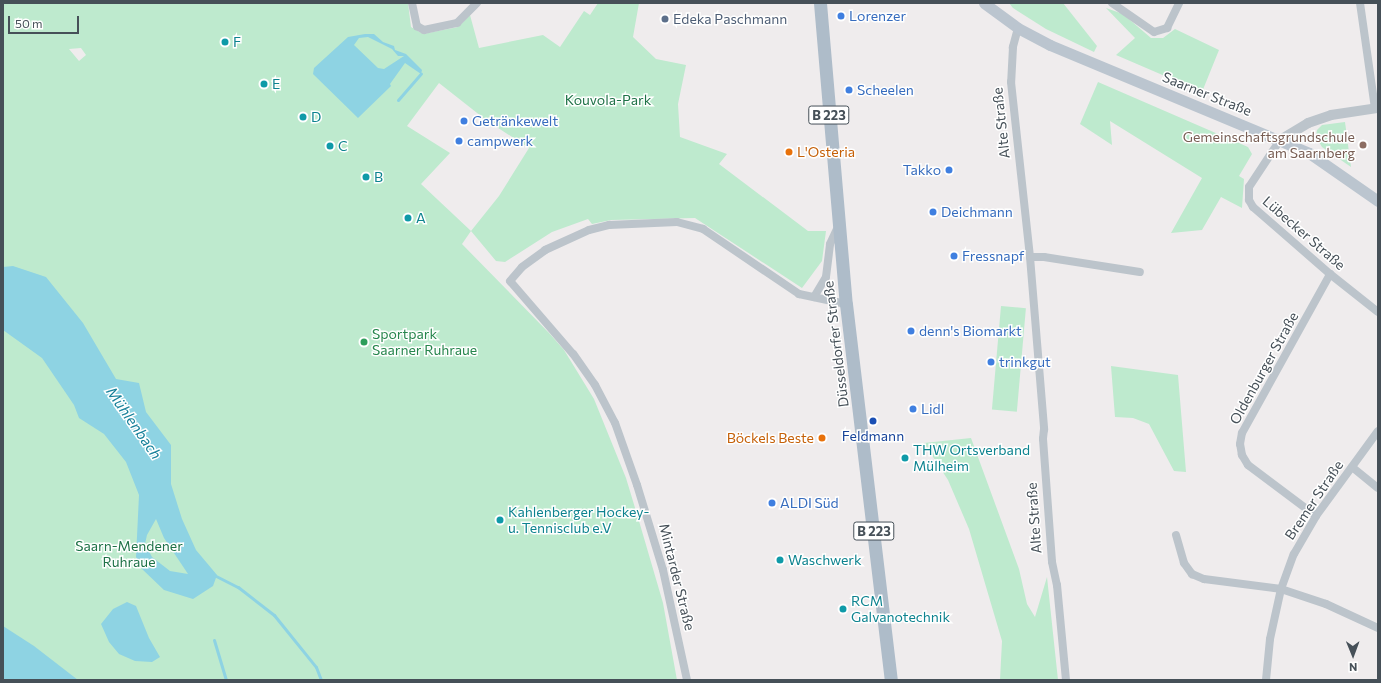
<!DOCTYPE html>
<meta charset="utf-8">
<style>
body{margin:0}
#map{position:relative;width:1381px;height:683px;overflow:hidden;background:#efeced;font-family:Commissioner,sans-serif}
div>[style]{position:absolute}
[style*='--x']{left:calc(var(--x)*1px);top:calc(var(--y)*1px);width:calc(var(--w)*1px);rotate:calc(var(--a)*1deg)}
.green>*{inset:0;background:#beeace;transform-origin:0 0}
.water>*{inset:0;background:#8ed3e3}
.stream>*{height:3px;margin:-1.5px;padding:0 1.5px;transform-origin:1.5px;border-radius:1.5px;background:#8ed3e3}
.minor>*{height:8px;margin:-4px;padding:0 4px;transform-origin:4px;border-radius:4px;background:#bcc4cb}
.tertiary>*{height:10px;margin:-5px;padding:0 5px;transform-origin:5px;border-radius:5px;background:#bcc4cb}
.secondary>*{height:11px;margin:-5.5px;padding:0 5.5px;transform-origin:5.5px;border-radius:5.5px;background:#bbc5cf}
.primary>*{height:13px;margin:-6.5px;padding:0 6.5px;transform-origin:6.5px;border-radius:6.5px;background:#aebcc9}
.dots>*{width:11px;height:11px;translate:-50% -50%;box-sizing:border-box;border:2px solid #fff;border-radius:50%}
span{translate:-50% -50%;white-space:nowrap;text-align:center;line-height:1.15;-webkit-text-stroke:3px #fff;paint-order:stroke}
.shield-label span{padding:1px 3px;background:#fff;border:1px solid;border-radius:3px;-webkit-text-stroke-width:0}
.shield-label{font-size:13px;color:#465058;font-weight:700}
.shop-label{font-size:14px;color:#366cbe}
.left{translate:0 -50%;text-align:left}
.right{translate:-100% -50%;text-align:right}
.service-label{font-size:14px;color:#4e5e75}
.culture-label{font-size:14px;color:#0d838f}
.street-label{font-size:14px;color:#465058}
.park-label{font-size:14px;color:#1e7247}
.education-label{font-size:14px;color:#785e54}
.food-label{font-size:14px;color:#c56008}
.leisure-label{font-size:14px;color:#27864d}
.transit-label{font-size:14px;color:#164399}
.water-label{font-size:15px;color:#18819a;font-style:italic}
.frame{position:absolute;inset:0;border:4px solid #465058;pointer-events:none}
.north{position:absolute;left:1333px;top:635px;width:40px;height:40px;-webkit-text-stroke:3px #fff;paint-order:stroke;rotate:179deg;font-size:11px;font-weight:700;line-height:16px;text-align:center;color:#465058}
.north::after{content:'';display:block;margin:auto;width:14px;height:18px;background:#465058;clip-path:polygon(50% 0,100% 100%,50% 72%,0 100%)}
.scale{position:absolute;left:8px;top:16px;width:71px;height:18px;box-sizing:border-box;border:2px solid #465058;border-top:0;padding-left:5px;font-size:12px;line-height:14px;white-space:nowrap;color:#465058;-webkit-text-stroke:3px #fff;paint-order:stroke}
</style>
<div id="map">
<div class="green">
<div style="clip-path:polygon(evenodd,3px 3px,408px 3px,411px 27px,423px 34px,458px 27px,470px 15px,479px 48px,543px 35px,560px 47px,584px 11px,590px 15px,598px 3px,639px 3px,633px 37px,656px 59px,686px 65px,678px 104px,680px 137px,727px 154px,719px 164px,808px 231px,826px 231px,822px 261px,802px 288px,695px 218px,611px 220px,592px 224px,588px 219px,552px 232px,505px 262px,496px 261px,471px 231px,462px 244px,550px 334px,564px 350px,594px 399px,626px 478px,639px 521px,663px 603px,677px 680px,3px 680px,3px 3px,81px 48px,86px 55px,79px 61px,69px 49px,81px 48px,3px 3px,439px 83px,486px 120px,529px 148px,499px 196px,471px 231px,421px 184px,450px 153px,407px 126px,439px 83px)"></div>
<div style="clip-path:polygon(1009px 3px,1063px 3px,1097px 46px,1094px 52px,1046px 29px,1013px 8px)"></div>
<div style="clip-path:polygon(1106px 8px,1123px 14px,1151px 38px,1163px 38px,1175px 29px,1219px 50px,1202px 92px,1116px 55px,1135px 38px)"></div>
<div style="clip-path:polygon(1098px 82px,1248px 147px,1252px 154px,1239px 176px,1244px 179px,1242px 208px,1221px 197px,1202px 230px,1171px 233px,1202px 178px,1110px 121px,1112px 145px,1080px 124px)"></div>
<div style="clip-path:polygon(1345px 122px,1351px 167px,1322px 147px,1316px 137px,1317px 130px,1322px 125px)"></div>
<div style="left:1001px;top:306px;width:25px;height:104px;rotate:5deg"></div>
<div style="clip-path:polygon(1111px 366px,1178px 375px,1186px 472px,1174px 471px,1149px 424px,1133px 418px,1115px 417px)"></div>
<div style="clip-path:polygon(971px 438px,1019px 569px,1027px 604px,1035px 617px,1047px 577px,1058px 680px,1000px 680px,1002px 641px,969px 529px,948px 480px,924px 443px)"></div>
</div>
<div class="water">
<div style="clip-path:polygon(evenodd,365px 34px,374px 34px,383px 42px,394px 46px,395px 50px,406px 54px,422px 70px,421px 74px,405px 63px,390px 84px,391px 86px,358px 118px,313px 74px,314px 68px,348px 37px,365px 34px,368px 37px,392px 49px,398px 56px,404px 56px,384px 69px,378px 68px,354px 45px,359px 38px,368px 37px)"></div>
<div style="clip-path:polygon(evenodd,13px 266px,46px 277px,83px 323px,116px 379px,139px 383px,146px 412px,171px 445px,171px 484px,182px 519px,196px 550px,217px 575px,213px 586px,193px 599px,164px 590px,142px 569px,136px 557px,139px 495px,126px 462px,104px 434px,79px 418px,74px 405px,42px 358px,3px 330px,3px 267px,13px 266px,156px 519px,164px 538px,188px 574px,170px 571px,152px 557px,145px 544px,147px 535px,156px 519px)"></div>
<div style="clip-path:polygon(127px 602px,136px 606px,149px 638px,160px 657px,152px 662px,135px 661px,119px 654px,109px 642px,101px 624px,113px 609px)"></div>
<div style="clip-path:polygon(3px 626px,34px 646px,78px 680px,3px 680px)"></div>
</div>
<div class="stream">
<div style="--x:398;--y:100;--w:35;--a:-49"></div>
<div style="--x:214;--y:575;--w:27;--a:27"></div>
<div style="--x:238;--y:587;--w:46;--a:37.9"></div>
<div style="--x:274;--y:615;--w:67;--a:51.1"></div>
<div style="--x:316;--y:667;--w:14;--a:69"></div>
<div style="--x:214;--y:640;--w:42;--a:73.3"></div>
</div>
<div class="minor">
<div style="--x:412;--y:3;--w:24;--a:78"></div>
<div style="--x:417;--y:26;--w:8;--a:30"></div>
<div style="--x:424;--y:30;--w:34;--a:-12"></div>
<div style="--x:457;--y:23;--w:28;--a:-45"></div>
<div style="--x:1112;--y:3;--w:51;--a:34.6"></div>
<div style="--x:1154;--y:32;--w:14;--a:-17"></div>
<div style="--x:1167;--y:28;--w:28;--a:-64"></div>
<div style="--x:1360;--y:3;--w:107;--a:81.9"></div>
<div style="--x:1018;--y:28;--w:20;--a:105"></div>
<div style="--x:1013;--y:47;--w:35;--a:93"></div>
<div style="--x:1011;--y:82;--w:176;--a:83.8"></div>
<div style="--x:1030;--y:257;--w:173;--a:85.3"></div>
<div style="--x:1044;--y:429;--w:10;--a:96"></div>
<div style="--x:1043;--y:439;--w:123;--a:85.8"></div>
<div style="--x:1052;--y:562;--w:24;--a:78"></div>
<div style="--x:1057;--y:585;--w:95;--a:84.6"></div>
<div style="--x:1280;--y:140;--w:56;--a:123.4"></div>
<div style="--x:1249;--y:187;--w:13;--a:90"></div>
<div style="--x:1249;--y:200;--w:8;--a:60"></div>
<div style="--x:1253;--y:207;--w:102;--a:41"></div>
<div style="--x:1330;--y:274;--w:61;--a:38.4"></div>
<div style="--x:1030;--y:257;--w:14;--a:0"></div>
<div style="--x:1044;--y:257;--w:97;--a:8.9"></div>
<div style="--x:814;--y:297;--w:23;--a:-59"></div>
<div style="--x:826;--y:277;--w:33;--a:-83"></div>
<div style="--x:830;--y:244;--w:19;--a:-65"></div>
<div style="--x:1352;--y:467;--w:33;--a:39"></div>
<div style="--x:1316;--y:516;--w:85;--a:-143.1"></div>
<div style="--x:1248;--y:465;--w:12;--a:-121"></div>
<div style="--x:1242;--y:455;--w:11;--a:-100"></div>
<div style="--x:1240;--y:444;--w:11;--a:-80"></div>
<div style="--x:1242;--y:433;--w:182;--a:-61"></div>
<div style="--x:1176;--y:535;--w:29;--a:74"></div>
<div style="--x:1184;--y:563;--w:14;--a:54"></div>
<div style="--x:1192;--y:574;--w:13;--a:23"></div>
<div style="--x:1204;--y:579;--w:78;--a:7.4"></div>
<div style="--x:1281;--y:589;--w:47;--a:18.4"></div>
<div style="--x:1326;--y:604;--w:57;--a:24.8"></div>
<div style="--x:687;--y:680;--w:113;--a:-102.3"></div>
<div style="--x:663;--y:570;--w:89;--a:-107"></div>
<div style="--x:637;--y:485;--w:66;--a:-109.5"></div>
<div style="--x:615;--y:423;--w:43;--a:-117.8"></div>
<div style="--x:595;--y:385;--w:38;--a:-125"></div>
<div style="--x:573;--y:354;--w:96;--a:-130.8"></div>
<div style="--x:510;--y:281;--w:18;--a:-49"></div>
<div style="--x:522;--y:267;--w:29;--a:-36"></div>
<div style="--x:545;--y:250;--w:48;--a:-24.4"></div>
<div style="--x:589;--y:230;--w:21;--a:-14"></div>
<div style="--x:609;--y:225;--w:68;--a:-2.5"></div>
<div style="--x:677;--y:222;--w:27;--a:15"></div>
<div style="--x:703;--y:229;--w:116;--a:34.1"></div>
<div style="--x:799;--y:294;--w:48;--a:12"></div>
<div style="--x:1266;--y:680;--w:41;--a:-84.4"></div>
<div style="--x:1270;--y:639;--w:51;--a:-77.6"></div>
<div style="--x:1281;--y:589;--w:37;--a:-70"></div>
<div style="--x:1294;--y:554;--w:44;--a:-59.9"></div>
<div style="--x:1316;--y:516;--w:105;--a:-53.9"></div>
</div>
<div class="tertiary">
<div style="--x:1280;--y:140;--w:33;--a:-31"></div>
<div style="--x:1308;--y:123;--w:24;--a:-19"></div>
<div style="--x:1331;--y:115;--w:48;--a:-8.5"></div>
</div>
<div class="secondary">
<div style="--x:984;--y:3;--w:42;--a:36.3"></div>
<div style="--x:1018;--y:28;--w:36;--a:28"></div>
<div style="--x:1050;--y:45;--w:281;--a:22.6"></div>
<div style="--x:1309;--y:153;--w:84;--a:34.8"></div>
</div>
<div class="primary">
<div style="--x:820;--y:3;--w:302;--a:85.1"></div>
<div style="--x:846;--y:304;--w:379;--a:83.2"></div>
</div>
<div class="dots">
<div style="left:841px;top:16px;background:#3f7fe0"></div>
<div style="left:665px;top:19px;background:#5c6f8a"></div>
<div style="left:225px;top:42px;background:#0f9aa8"></div>
<div style="left:264px;top:84px;background:#0f9aa8"></div>
<div style="left:849px;top:90px;background:#3f7fe0"></div>
<div style="left:303px;top:117px;background:#0f9aa8"></div>
<div style="left:464px;top:121px;background:#3f7fe0"></div>
<div style="left:459px;top:141px;background:#3f7fe0"></div>
<div style="left:1363px;top:145px;background:#8d6e63"></div>
<div style="left:330px;top:146px;background:#0f9aa8"></div>
<div style="left:789px;top:152px;background:#e8710a"></div>
<div style="left:949px;top:170px;background:#3f7fe0"></div>
<div style="left:366px;top:177px;background:#0f9aa8"></div>
<div style="left:933px;top:212px;background:#3f7fe0"></div>
<div style="left:408px;top:218px;background:#0f9aa8"></div>
<div style="left:954px;top:256px;background:#3f7fe0"></div>
<div style="left:911px;top:331px;background:#3f7fe0"></div>
<div style="left:364px;top:342px;background:#2e9e5b"></div>
<div style="left:991px;top:362px;background:#3f7fe0"></div>
<div style="left:913px;top:409px;background:#3f7fe0"></div>
<div style="left:873px;top:421px;background:#1a4fb4"></div>
<div style="left:822px;top:438px;background:#e8710a"></div>
<div style="left:905px;top:458px;background:#0f9aa8"></div>
<div style="left:772px;top:503px;background:#3f7fe0"></div>
<div style="left:500px;top:520px;background:#0f9aa8"></div>
<div style="left:780px;top:560px;background:#0f9aa8"></div>
<div style="left:843px;top:609px;background:#0f9aa8"></div>
</div>
<div class="shield-label">
<span style="left:829px;top:115px">B 223</span>
<span style="left:874px;top:531px">B 223</span>
</div>
<div class="shop-label">
<span class="left" style="left:849px;top:16px">Lorenzer</span>
<span class="left" style="left:857px;top:90px">Scheelen</span>
<span class="left" style="left:472px;top:121px">Getränkewelt</span>
<span class="left" style="left:467px;top:141px">campwerk</span>
<span class="right" style="left:941px;top:170px">Takko</span>
<span class="left" style="left:941px;top:212px">Deichmann</span>
<span class="left" style="left:962px;top:256px">Fressnapf</span>
<span class="left" style="left:919px;top:331px">denn's Biomarkt</span>
<span class="left" style="left:999px;top:362px">trinkgut</span>
<span class="left" style="left:921px;top:409px">Lidl</span>
<span class="left" style="left:780px;top:503px">ALDI Süd</span>
</div>
<div class="service-label">
<span class="left" style="left:673px;top:19px">Edeka Paschmann</span>
</div>
<div class="culture-label">
<span class="left" style="left:233px;top:42px">F</span>
<span class="left" style="left:272px;top:84px">E</span>
<span class="left" style="left:311px;top:117px">D</span>
<span class="left" style="left:338px;top:146px">C</span>
<span class="left" style="left:374px;top:177px">B</span>
<span class="left" style="left:416px;top:218px">A</span>
<span class="left" style="left:913px;top:458px">THW Ortsverband<br>Mülheim</span>
<span class="left" style="left:508px;top:520px">Kahlenberger Hockey-<br>u. Tennisclub e.V</span>
<span class="left" style="left:788px;top:560px">Waschwerk</span>
<span class="left" style="left:851px;top:609px">RCM<br>Galvanotechnik</span>
</div>
<div class="street-label">
<span style="left:1207px;top:94px;rotate:22deg">Saarner Straße</span>
<span style="left:1001px;top:123px;rotate:-96deg">Alte Straße</span>
<span style="left:1304px;top:233px;rotate:41deg">Lübecker Straße</span>
<span style="left:836px;top:344px;rotate:-97deg">Düsseldorfer Straße</span>
<span style="left:1264px;top:368px;rotate:-61deg">Oldenburger Straße</span>
<span style="left:1314px;top:500px;rotate:-56deg">Bremer Straße</span>
<span style="left:1034px;top:518px;rotate:-94deg">Alte Straße</span>
<span style="left:677px;top:577px;rotate:76deg">Mintarder Straße</span>
</div>
<div class="park-label">
<span style="left:608px;top:100px">Kouvola-Park</span>
<span style="left:129px;top:554px">Saarn-Mendener<br>Ruhraue</span>
</div>
<div class="education-label">
<span class="right" style="left:1355px;top:145px">Gemeinschaftsgrundschule<br>am Saarnberg</span>
</div>
<div class="food-label">
<span class="left" style="left:797px;top:152px">L'Osteria</span>
<span class="right" style="left:814px;top:438px">Böckels Beste</span>
</div>
<div class="leisure-label">
<span class="left" style="left:372px;top:342px">Sportpark<br>Saarner Ruhraue</span>
</div>
<div class="transit-label">
<span style="left:873px;top:436px">Feldmann</span>
</div>
<div class="water-label">
<span style="left:134px;top:423px;rotate:55deg">Mühlenbach</span>
</div>
<div class="frame"></div>
<div class="north">N</div>
<div class="scale">50 m</div>
</div>
